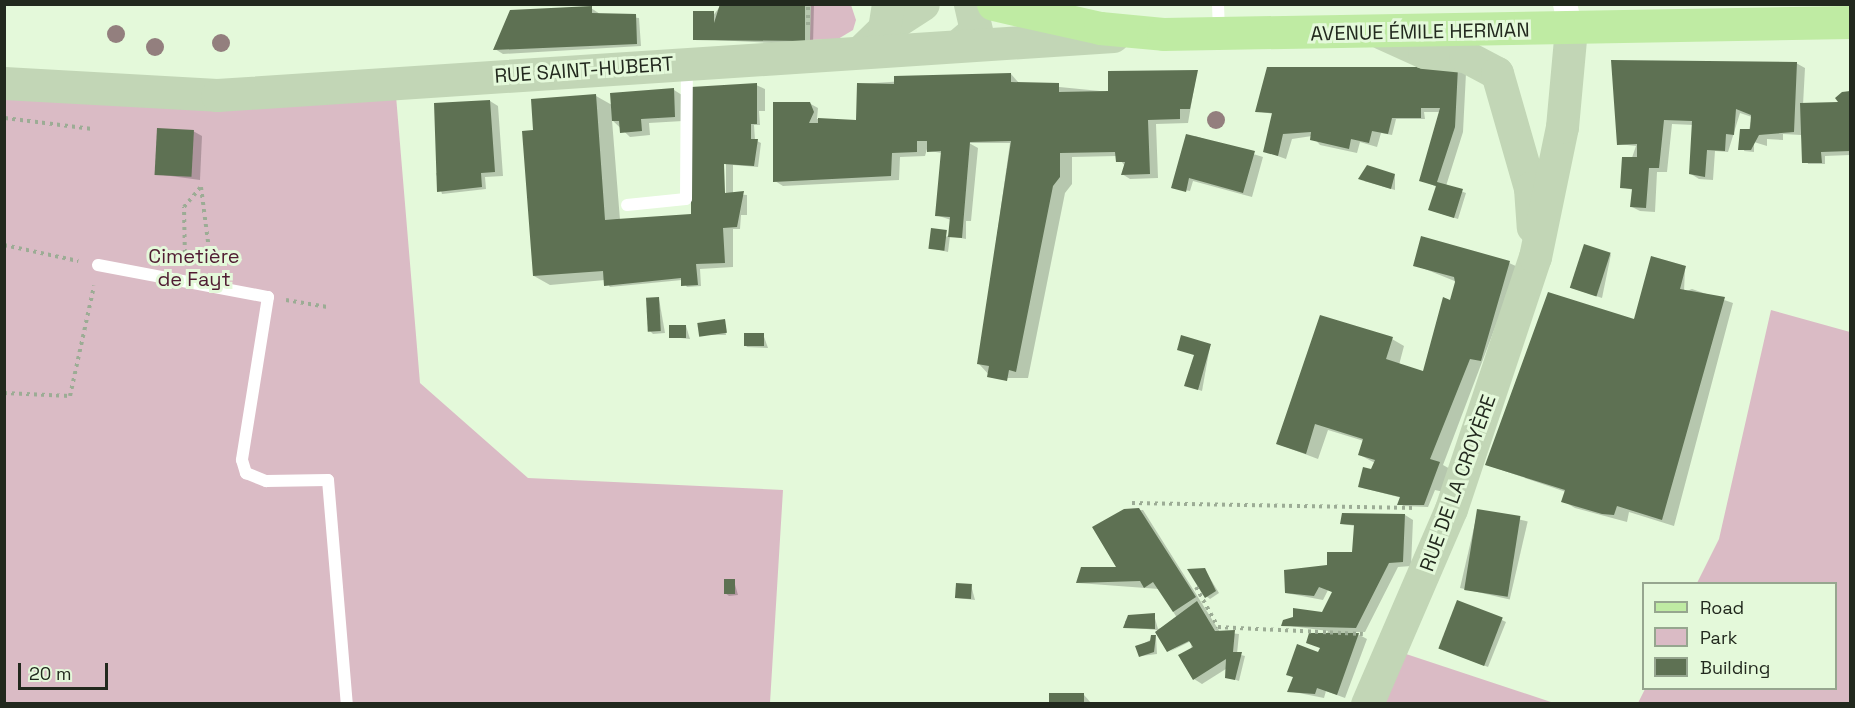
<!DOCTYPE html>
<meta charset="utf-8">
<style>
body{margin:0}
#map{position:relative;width:1855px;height:708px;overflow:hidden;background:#e4f9da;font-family:"Space Grotesk",sans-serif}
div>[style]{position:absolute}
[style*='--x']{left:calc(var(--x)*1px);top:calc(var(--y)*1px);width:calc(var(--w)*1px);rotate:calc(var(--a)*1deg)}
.green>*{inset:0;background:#dabbc5}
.shadow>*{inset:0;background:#0003;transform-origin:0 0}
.building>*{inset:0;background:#5e7153;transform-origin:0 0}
.path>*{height:4px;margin-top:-2px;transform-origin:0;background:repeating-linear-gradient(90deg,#9cac95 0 3px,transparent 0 7.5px)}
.lane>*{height:12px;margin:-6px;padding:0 6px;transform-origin:6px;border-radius:6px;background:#fff}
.street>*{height:24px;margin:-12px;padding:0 12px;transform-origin:12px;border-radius:12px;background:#fff}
.secondary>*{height:33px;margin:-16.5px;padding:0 16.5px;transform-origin:16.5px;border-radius:16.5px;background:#c2d6b6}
.primary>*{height:33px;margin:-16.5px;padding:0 16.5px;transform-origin:16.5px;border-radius:16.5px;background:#bfeba3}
.trees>*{width:18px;height:18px;margin:-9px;border-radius:50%;background:#937f7e}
span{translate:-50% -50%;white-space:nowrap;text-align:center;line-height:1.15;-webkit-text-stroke:6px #e4f9da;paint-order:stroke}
.street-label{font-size:20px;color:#22291e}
.park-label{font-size:20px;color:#501c32}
.frame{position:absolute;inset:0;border:6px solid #22291e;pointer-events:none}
.legend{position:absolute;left:1642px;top:582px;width:195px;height:108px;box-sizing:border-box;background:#e4f9da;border:2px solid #96a68f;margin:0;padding:8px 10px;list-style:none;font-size:18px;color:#22291e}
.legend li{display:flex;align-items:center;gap:12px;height:30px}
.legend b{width:30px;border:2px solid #96a68f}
.scale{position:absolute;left:18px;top:663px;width:90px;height:27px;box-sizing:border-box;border:3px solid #22291e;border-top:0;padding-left:8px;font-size:18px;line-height:21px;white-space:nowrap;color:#22291e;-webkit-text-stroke:4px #e4f9da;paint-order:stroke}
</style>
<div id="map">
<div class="green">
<div style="clip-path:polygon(811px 5px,851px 5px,856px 20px,853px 30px,838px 39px,810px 40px)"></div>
<div style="clip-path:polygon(4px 83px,395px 84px,420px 383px,528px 478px,783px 490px,770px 703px,5px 703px)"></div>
<div style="clip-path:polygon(1771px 310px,1850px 332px,1850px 703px,1638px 703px,1645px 689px,1836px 688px,1836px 584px,1697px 583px,1719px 539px)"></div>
<div style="clip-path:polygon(1394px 650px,1554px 703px,1367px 704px)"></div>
</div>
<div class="shadow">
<div style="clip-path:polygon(722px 4px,814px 4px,813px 45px,695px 39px)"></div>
<div style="clip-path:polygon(591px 8px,600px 14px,639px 18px,641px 46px,503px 54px,495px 49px)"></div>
<div style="clip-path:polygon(1613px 62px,1796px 63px,1805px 68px,1803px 105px,1843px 104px,1850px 94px,1850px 155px,1825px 156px,1825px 164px,1808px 164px,1801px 135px,1783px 134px,1783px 140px,1767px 139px,1767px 146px,1754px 142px,1754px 152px,1744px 151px,1752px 117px,1740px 113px,1728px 152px,1715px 151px,1713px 180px,1699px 179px,1691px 174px,1694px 125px,1672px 124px,1667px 172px,1657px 172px,1655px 212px,1640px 211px,1632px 207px,1633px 190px,1622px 187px,1636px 146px,1618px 144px)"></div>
<div style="clip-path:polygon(1458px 68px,1466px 73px,1463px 132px,1446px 186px,1466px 193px,1458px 219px,1433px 211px,1437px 187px,1421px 180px,1440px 112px,1424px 112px,1425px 119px,1396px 119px,1392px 135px,1381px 133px,1377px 147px,1360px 142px,1357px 153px,1320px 145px,1312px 136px,1292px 139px,1286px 159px,1264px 151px,1274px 114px,1256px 111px)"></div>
<div style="clip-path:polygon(1197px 71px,1188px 123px,1156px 124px,1158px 178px,1130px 179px,1122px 174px,1125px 166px,1117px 156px,1072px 157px,1072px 184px,1065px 193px,1028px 378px,992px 378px,979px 364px,1010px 143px,969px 143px,978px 148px,971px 221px,966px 221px,966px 239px,950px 236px,948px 252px,931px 248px,950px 234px,951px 220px,936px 215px,942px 153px,929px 151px,929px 142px,925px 156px,900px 157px,899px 180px,783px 186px,775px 181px,809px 103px,818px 108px,817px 119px,858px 122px,859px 84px,1011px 74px,1019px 83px,1110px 92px)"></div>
<div style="clip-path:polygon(evenodd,756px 85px,765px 89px,765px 111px,759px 111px,760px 125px,754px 125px,755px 140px,761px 143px,758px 167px,733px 165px,733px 194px,747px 195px,747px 215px,741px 215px,740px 229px,733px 229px,733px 267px,700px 269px,701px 286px,687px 287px,682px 280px,610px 287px,605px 280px,550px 285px,534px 276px,535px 131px,596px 96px,612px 105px,674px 90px,682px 95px,683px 121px,649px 123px,650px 135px,630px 137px,612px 120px,620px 220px,693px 215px,756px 85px,723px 162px,726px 162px,726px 201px,723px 201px,723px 162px)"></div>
<div style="clip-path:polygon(490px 101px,498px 106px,503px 176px,485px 177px,486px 189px,442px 194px,436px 173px,441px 173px)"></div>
<div style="clip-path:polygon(193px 131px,202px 136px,200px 180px,156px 174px)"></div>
<div style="clip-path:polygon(1195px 136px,1263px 157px,1252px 197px,1193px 181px,1190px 191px,1172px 188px)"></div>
<div style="clip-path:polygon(1395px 175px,1395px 190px,1364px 181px)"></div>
<div style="clip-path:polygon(1611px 254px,1602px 298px,1572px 288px)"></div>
<div style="clip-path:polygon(1509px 263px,1518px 267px,1443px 465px,1452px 470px,1444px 492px,1435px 490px,1428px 507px,1403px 506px,1402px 498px,1363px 488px,1375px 463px,1360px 455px,1364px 441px,1328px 430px,1318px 459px,1278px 444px,1392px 339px,1404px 346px,1399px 365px,1424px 373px,1457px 282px,1415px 265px)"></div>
<div style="clip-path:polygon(1685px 268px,1684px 292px,1692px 289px,1733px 303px,1674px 526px,1629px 512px,1627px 522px,1575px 508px,1563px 501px,1566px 492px,1487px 465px)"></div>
<div style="clip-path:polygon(659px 299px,665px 333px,653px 334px,650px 331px)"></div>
<div style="clip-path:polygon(724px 321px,726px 335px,699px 335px)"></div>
<div style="clip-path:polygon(686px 326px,690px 339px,671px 337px)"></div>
<div style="clip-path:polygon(763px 334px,768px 348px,746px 347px)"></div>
<div style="clip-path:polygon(1210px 346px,1202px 391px,1190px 387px)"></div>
<div style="clip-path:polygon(1143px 510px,1220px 632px,1239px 634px,1237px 654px,1245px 656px,1239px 681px,1227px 677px,1229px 667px,1202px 684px,1194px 679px,1191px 641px,1169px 652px,1189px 640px,1167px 650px,1157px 630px,1125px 627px,1125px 621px,1154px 615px,1158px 629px,1179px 621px,1159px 589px,1078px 583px,1119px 568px,1124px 511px)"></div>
<div style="left:1478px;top:510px;width:51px;height:80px;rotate:13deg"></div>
<div style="clip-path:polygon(1405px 515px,1413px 520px,1411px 566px,1398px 567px,1365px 632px,1354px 632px,1367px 639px,1345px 698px,1326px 691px,1324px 698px,1289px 691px,1294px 678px,1288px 674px,1319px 654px,1328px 631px,1283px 625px,1322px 614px,1334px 593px,1328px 590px,1323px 600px,1286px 593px,1353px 554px,1356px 526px,1342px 524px)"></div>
<div style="clip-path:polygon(1205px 570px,1219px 593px,1210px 599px,1206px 596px)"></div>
<div style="clip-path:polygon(734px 581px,738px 595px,729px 596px,725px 593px)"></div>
<div style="clip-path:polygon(971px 585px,975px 600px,957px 598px)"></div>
<div style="clip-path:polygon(1502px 620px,1506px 622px,1488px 667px,1444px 650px)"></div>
<div style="clip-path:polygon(1156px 637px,1157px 654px,1141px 656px,1137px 647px)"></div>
<div style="clip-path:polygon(1084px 695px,1092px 704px,1050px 704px)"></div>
</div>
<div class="building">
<div style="clip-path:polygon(720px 4px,805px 4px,805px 41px,693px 40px,693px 11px,714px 11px,714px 23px)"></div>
<div style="clip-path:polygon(592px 6px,592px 13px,636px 14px,637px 44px,493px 50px,510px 10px)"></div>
<div style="clip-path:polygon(1611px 60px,1797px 62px,1794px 132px,1759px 135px,1751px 150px,1738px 150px,1740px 129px,1750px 129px,1751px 115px,1736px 109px,1734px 135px,1726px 134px,1725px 151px,1707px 150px,1705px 177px,1689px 174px,1692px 121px,1664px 120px,1659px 168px,1649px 168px,1646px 208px,1630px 207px,1632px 189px,1620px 188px,1622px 157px,1637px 157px,1637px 144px,1617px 145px)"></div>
<div style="clip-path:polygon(1267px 67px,1458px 67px,1455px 127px,1437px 182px,1463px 189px,1454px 218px,1428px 210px,1436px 186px,1419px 181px,1440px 108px,1421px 108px,1421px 118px,1392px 118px,1388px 134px,1372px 131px,1369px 143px,1351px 139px,1349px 149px,1310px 140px,1311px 132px,1283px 134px,1278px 156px,1263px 152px,1272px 113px,1255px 112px)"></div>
<div style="clip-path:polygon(1198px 70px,1190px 109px,1180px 109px,1180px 119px,1148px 120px,1150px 174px,1121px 175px,1125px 162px,1116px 162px,1115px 152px,1060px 153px,1060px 177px,1053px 186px,1016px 372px,1009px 370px,1007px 381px,987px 377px,989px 366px,977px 364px,1011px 141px,970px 142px,962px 238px,948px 237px,950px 217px,935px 216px,941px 151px,927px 152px,927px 141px,917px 141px,917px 152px,892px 153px,891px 176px,773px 182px,773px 102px,810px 102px,814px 112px,809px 123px,818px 123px,818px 118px,856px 120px,857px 83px,894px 84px,894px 76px,1011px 73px,1011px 82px,1059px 83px,1059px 92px,1108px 91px,1108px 71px)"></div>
<div style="clip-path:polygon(757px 83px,757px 124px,751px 124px,751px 139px,758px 139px,754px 166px,724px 164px,725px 193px,744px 191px,737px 227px,723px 228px,725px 263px,696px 264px,698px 285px,681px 286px,681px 278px,604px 286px,603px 271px,533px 276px,522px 131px,533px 130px,531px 99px,596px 94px,605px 220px,617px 219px,691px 214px,691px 87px)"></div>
<div style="clip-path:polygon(674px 88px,675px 117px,641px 119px,642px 131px,620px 133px,619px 121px,612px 121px,610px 93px)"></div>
<div style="clip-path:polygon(1850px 91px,1850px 151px,1821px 152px,1822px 163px,1802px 163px,1800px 103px,1838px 102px,1835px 98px,1842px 92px)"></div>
<div style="clip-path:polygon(490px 100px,495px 172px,481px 173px,482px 187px,437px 192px,434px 103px)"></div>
<div style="left:157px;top:128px;width:37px;height:47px;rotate:3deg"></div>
<div style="clip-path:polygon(1186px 134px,1255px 151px,1243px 193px,1189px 178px,1186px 192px,1171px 188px)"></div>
<div style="clip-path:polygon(1367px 165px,1395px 174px,1391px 189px,1358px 179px)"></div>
<div style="left:931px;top:228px;width:16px;height:21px;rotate:7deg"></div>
<div style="clip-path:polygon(1421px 236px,1510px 261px,1481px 361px,1470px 359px,1430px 459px,1440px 462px,1424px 505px,1397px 505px,1400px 497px,1358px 487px,1363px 467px,1371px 469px,1375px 460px,1358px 455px,1363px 439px,1315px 424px,1306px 454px,1276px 444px,1320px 315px,1393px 337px,1386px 359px,1423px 371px,1443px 297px,1450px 300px,1455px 282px,1454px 277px,1413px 266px)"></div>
<div style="left:1584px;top:244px;width:28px;height:46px;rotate:18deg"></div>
<div style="clip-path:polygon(1651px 256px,1686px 266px,1680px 289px,1725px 297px,1662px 520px,1617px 506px,1614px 515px,1602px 514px,1561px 502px,1565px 490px,1485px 465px,1548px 292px,1634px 319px)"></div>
<div style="left:659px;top:297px;width:34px;height:13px;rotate:87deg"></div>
<div style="left:725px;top:319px;width:14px;height:28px;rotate:82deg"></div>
<div style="left:669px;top:325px;width:17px;height:13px"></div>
<div style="left:764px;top:333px;width:13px;height:20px;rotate:90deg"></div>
<div style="clip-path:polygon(1181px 335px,1211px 344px,1198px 390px,1184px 386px,1194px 355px,1177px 350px)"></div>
<div style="clip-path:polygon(1139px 508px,1196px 597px,1173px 612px,1153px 582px,1144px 588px,1140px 581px,1076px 583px,1081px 567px,1116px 567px,1092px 527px,1124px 509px)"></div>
<div style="left:1477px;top:509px;width:44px;height:82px;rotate:9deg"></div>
<div style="clip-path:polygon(1342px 513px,1405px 514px,1403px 562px,1389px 563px,1356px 628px,1281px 626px,1283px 620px,1293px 617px,1293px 608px,1322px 612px,1332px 592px,1319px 587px,1314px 596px,1285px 593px,1284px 570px,1327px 565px,1327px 552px,1352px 552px,1354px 525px,1340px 524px)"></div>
<div style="clip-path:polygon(1205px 568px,1216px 591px,1205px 598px,1187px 569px)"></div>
<div style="left:724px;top:579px;width:11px;height:15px"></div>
<div style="left:956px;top:583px;width:16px;height:15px;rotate:4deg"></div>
<div style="left:1457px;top:600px;width:49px;height:52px;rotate:21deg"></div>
<div style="clip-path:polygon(1197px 601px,1215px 631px,1235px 630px,1233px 652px,1242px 652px,1235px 680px,1225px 678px,1226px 659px,1193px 680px,1178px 655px,1193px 647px,1189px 641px,1167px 652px,1155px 632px)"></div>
<div style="clip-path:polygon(1155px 613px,1155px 629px,1123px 628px,1128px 615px)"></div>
<div style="clip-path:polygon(1309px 633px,1359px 633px,1337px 695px,1317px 688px,1315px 694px,1287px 692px,1293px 677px,1286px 675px,1297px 644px,1318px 652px,1320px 648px,1306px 643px)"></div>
<div style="clip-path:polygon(1151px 635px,1156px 635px,1154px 652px,1139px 657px,1135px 646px,1150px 641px)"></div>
<div style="left:1049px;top:693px;width:35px;height:11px"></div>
</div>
<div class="path">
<div style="--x:808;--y:25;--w:21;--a:-90"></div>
<div style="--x:5;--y:118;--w:88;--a:7.2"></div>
<div style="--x:4;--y:245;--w:76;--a:12.2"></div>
<div style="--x:185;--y:260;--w:53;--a:-91.1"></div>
<div style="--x:184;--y:207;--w:26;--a:-50"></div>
<div style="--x:201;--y:187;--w:79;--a:82.7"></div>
<div style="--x:286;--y:300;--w:42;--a:9.7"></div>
<div style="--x:4;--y:393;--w:66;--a:2.6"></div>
<div style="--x:70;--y:396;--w:113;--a:-77.7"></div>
<div style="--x:1132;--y:503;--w:285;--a:1"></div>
<div style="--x:1196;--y:587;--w:46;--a:61.2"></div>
<div style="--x:1218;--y:627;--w:145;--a:2.8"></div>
</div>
<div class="lane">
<div style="--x:1218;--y:4;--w:29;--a:88"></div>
<div style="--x:627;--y:205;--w:59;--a:-5.8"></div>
<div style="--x:686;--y:199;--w:134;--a:-89.6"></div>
<div style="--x:98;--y:265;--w:173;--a:10.7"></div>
<div style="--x:268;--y:297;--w:165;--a:99.1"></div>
<div style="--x:242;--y:460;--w:14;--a:73"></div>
<div style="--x:246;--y:473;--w:22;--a:22"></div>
<div style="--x:266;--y:481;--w:62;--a:-0.9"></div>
<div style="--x:328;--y:480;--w:225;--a:85.2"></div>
</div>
<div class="street">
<div style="--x:1565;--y:4;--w:26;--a:77"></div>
</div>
<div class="secondary">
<div style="--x:884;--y:29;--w:46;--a:-32.7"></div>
<div style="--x:1382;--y:33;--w:46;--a:24.3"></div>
<div style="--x:1424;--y:52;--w:41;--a:5.6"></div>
<div style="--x:1465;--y:56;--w:36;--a:28"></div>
<div style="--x:1497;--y:73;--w:120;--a:74"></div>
<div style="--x:1530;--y:188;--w:39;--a:86"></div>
<div style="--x:962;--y:42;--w:18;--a:-41"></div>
<div style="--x:976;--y:30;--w:27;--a:-103"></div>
<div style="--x:863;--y:49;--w:29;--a:-44"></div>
<div style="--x:884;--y:29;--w:25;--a:-81"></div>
<div style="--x:4;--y:83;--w:213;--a:3.2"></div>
<div style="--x:217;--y:95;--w:898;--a:-3.77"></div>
<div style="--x:1367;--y:704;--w:212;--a:-66.7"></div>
<div style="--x:1451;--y:509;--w:266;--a:-71.6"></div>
<div style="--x:1535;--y:257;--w:133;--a:-78.3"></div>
<div style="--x:1562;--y:127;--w:98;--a:-84.8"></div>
</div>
<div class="primary">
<div style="--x:993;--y:4;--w:110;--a:12.6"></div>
<div style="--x:1100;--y:28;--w:63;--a:5.4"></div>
<div style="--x:1163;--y:34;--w:687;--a:-1"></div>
</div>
<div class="trees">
<div style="left:116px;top:34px"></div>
<div style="left:221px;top:43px"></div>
<div style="left:155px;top:47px"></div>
<div style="left:1216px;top:120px"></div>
</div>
<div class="street-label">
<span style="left:1420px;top:32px;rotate:-1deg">AVENUE ÉMILE HERMAN</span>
<span style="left:584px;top:70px;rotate:-4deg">RUE SAINT-HUBERT</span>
<span style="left:1458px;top:483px;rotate:-70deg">RUE DE LA CROYÈRE</span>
</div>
<div class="park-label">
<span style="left:194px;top:268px">Cimetière<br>de Fayt</span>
</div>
<div class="frame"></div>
<ul class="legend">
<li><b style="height:8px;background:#bfeba3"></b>Road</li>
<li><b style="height:16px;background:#dabbc5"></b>Park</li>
<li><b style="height:16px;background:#5e7153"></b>Building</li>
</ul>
<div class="scale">20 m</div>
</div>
